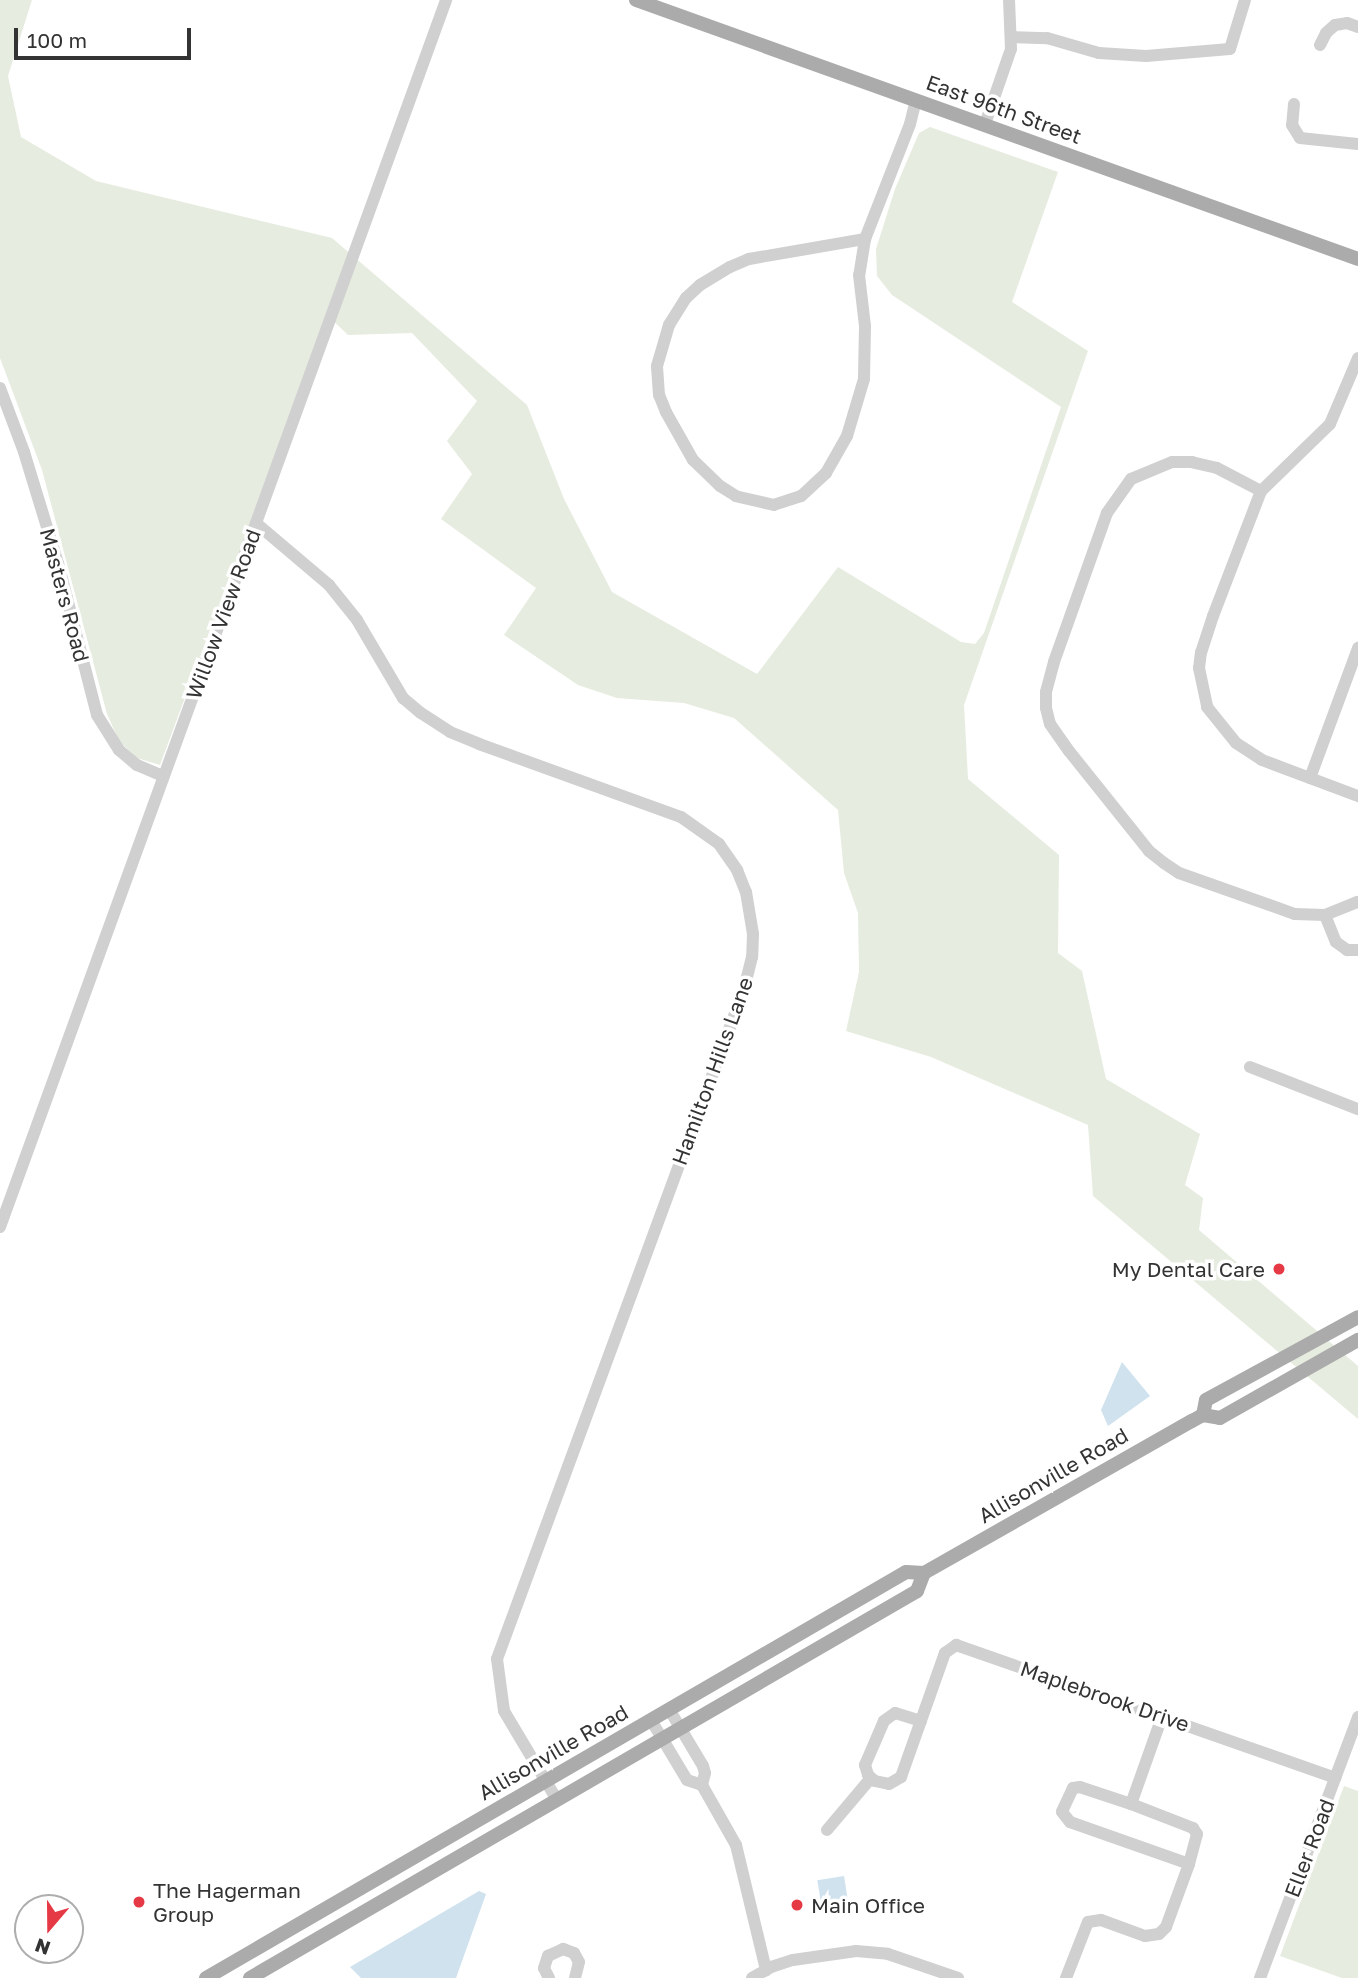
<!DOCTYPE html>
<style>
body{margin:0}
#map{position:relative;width:1358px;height:1978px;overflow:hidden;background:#fff;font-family:"Golos Text",sans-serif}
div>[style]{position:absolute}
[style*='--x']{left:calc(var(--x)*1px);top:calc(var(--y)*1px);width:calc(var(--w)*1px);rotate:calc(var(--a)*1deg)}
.green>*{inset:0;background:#e6ecdf}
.water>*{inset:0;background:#cfe2ee;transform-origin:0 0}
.minor>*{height:12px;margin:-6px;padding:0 6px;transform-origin:6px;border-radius:6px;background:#d0d0d0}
.major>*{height:14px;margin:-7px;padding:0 7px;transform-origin:7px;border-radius:7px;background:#ababab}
.dots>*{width:19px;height:19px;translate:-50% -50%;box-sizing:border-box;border:4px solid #fff;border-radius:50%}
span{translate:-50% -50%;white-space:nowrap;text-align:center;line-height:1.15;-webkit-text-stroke:7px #fff;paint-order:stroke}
.street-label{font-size:21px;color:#333}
.poi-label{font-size:21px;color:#333}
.right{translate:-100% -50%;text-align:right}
.left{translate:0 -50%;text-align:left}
.north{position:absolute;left:14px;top:1894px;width:70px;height:70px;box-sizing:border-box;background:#fff;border:2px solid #adadad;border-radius:50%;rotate:200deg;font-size:19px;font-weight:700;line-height:28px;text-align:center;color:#333}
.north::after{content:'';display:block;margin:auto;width:24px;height:32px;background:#e63946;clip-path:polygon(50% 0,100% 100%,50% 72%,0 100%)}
.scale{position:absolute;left:14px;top:28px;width:177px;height:32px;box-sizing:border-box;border:4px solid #333;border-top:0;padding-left:9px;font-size:21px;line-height:24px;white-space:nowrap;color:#333;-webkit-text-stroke:5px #fff;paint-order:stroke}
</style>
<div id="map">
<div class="green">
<div style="clip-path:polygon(0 0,32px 0,8px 76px,21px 137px,96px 181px,332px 238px,527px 405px,564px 499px,612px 592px,757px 674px,838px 567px,961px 642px,975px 644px,984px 633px,1061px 407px,892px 295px,877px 276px,876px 249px,895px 189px,919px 133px,930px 127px,1058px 172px,1012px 302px,1088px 351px,964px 705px,968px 779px,1059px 855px,1058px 953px,1082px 971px,1106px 1079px,1200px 1134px,1185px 1185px,1203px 1198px,1199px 1230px,1358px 1366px,1358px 1419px,1093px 1196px,1088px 1125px,931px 1057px,846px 1031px,859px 972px,858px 913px,844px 873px,838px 810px,734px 718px,684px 703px,617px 698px,578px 685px,504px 635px,536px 588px,441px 519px,472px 474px,447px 441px,477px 401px,412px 333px,348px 335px,327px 315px,160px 765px,137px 758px,119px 741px,107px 714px,42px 470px,0 358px)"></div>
<div style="clip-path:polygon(1344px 1786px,1358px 1791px,1358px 1978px,1342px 1978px,1280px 1956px)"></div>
</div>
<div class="water">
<div style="clip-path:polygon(1122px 1362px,1150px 1396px,1108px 1426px,1101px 1410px)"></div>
<div style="left:844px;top:1876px;width:33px;height:27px;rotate:81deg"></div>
<div style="clip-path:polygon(479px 1891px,486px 1894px,456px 1978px,361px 1978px,350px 1967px)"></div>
</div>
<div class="minor">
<div style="--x:1012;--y:37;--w:35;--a:2"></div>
<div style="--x:1047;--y:38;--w:54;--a:16.1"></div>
<div style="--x:1099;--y:53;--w:47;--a:3.7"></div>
<div style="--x:1146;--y:56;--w:84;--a:-4.8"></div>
<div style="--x:1230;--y:49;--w:51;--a:-73"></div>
<div style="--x:1320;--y:45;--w:13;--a:-63"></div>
<div style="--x:1326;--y:33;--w:12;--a:-42"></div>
<div style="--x:1335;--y:25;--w:12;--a:-9"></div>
<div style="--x:1347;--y:23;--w:12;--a:20"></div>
<div style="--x:1294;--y:104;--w:21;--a:95"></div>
<div style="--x:1292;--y:125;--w:15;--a:58"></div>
<div style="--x:1300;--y:138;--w:58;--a:5.9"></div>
<div style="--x:985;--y:124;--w:79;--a:-70.9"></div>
<div style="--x:1011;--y:49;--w:49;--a:-92.3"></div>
<div style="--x:865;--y:239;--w:36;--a:99"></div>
<div style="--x:859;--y:275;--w:51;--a:83.3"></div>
<div style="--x:865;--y:326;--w:53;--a:91.1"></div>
<div style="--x:864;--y:379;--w:59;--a:106.6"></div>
<div style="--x:847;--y:436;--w:43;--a:119.6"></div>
<div style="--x:826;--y:473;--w:34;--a:137"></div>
<div style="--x:801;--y:496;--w:28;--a:162"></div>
<div style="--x:774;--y:505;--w:39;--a:-167"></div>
<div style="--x:736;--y:496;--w:19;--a:-148"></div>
<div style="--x:720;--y:486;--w:37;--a:-136"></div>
<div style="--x:693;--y:460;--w:55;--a:-119.4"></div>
<div style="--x:666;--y:412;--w:18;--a:-112"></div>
<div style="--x:659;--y:395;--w:29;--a:-94"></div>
<div style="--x:657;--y:366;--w:43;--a:-73.7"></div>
<div style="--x:669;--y:325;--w:32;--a:-58"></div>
<div style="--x:686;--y:298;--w:19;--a:-43"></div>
<div style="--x:700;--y:285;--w:35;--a:-31"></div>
<div style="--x:730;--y:267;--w:21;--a:-23"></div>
<div style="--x:749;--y:259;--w:118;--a:-9.8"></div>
<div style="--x:865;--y:239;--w:123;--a:-68.6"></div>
<div style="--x:910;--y:124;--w:25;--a:-76"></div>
<div style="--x:1358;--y:358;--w:72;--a:113"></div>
<div style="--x:1330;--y:424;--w:96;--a:135.8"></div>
<div style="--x:1261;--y:491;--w:134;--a:111"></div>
<div style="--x:1213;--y:616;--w:38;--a:108"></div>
<div style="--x:1201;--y:652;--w:16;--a:97"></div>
<div style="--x:1199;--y:668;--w:40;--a:78"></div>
<div style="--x:1207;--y:707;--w:46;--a:51.1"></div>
<div style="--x:1236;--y:743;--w:31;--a:33"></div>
<div style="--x:1262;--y:760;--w:103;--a:20.6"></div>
<div style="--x:0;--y:388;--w:68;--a:69.4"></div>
<div style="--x:24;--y:452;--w:116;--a:73"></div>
<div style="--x:58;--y:563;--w:157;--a:75.6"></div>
<div style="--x:97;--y:715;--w:41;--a:57.8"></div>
<div style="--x:119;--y:750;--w:23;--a:40"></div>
<div style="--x:137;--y:765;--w:28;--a:23"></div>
<div style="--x:1261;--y:491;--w:50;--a:-152.4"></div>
<div style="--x:1217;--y:468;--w:26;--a:-167"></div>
<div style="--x:1192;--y:462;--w:20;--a:180"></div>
<div style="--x:1172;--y:462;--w:44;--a:157.5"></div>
<div style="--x:1131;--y:479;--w:42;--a:125.2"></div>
<div style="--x:1107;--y:513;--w:158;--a:109.6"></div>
<div style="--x:1054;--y:662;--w:31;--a:105"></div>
<div style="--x:1046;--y:692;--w:16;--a:90"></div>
<div style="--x:1046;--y:708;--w:16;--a:76"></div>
<div style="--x:1050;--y:724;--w:33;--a:55"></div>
<div style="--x:1069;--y:751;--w:128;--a:51.3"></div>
<div style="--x:1149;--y:851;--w:19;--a:39"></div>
<div style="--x:1164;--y:863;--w:18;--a:34"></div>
<div style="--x:1179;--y:873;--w:123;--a:19.5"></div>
<div style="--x:1295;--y:914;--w:30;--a:2"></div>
<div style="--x:1325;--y:915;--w:35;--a:-22"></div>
<div style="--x:256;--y:523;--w:96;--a:40.3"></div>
<div style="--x:329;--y:585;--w:45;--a:51.3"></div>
<div style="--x:357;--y:620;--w:91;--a:59.5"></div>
<div style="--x:403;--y:698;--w:23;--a:40"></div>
<div style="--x:421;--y:713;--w:35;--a:33"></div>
<div style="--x:450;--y:732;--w:31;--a:22"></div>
<div style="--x:479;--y:744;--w:215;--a:19.9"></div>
<div style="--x:681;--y:817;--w:47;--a:35.4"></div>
<div style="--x:719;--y:844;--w:32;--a:55"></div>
<div style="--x:737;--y:870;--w:24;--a:68"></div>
<div style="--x:746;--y:892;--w:43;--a:80.5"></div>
<div style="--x:753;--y:934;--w:23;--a:92"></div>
<div style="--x:752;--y:957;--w:33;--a:104"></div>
<div style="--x:744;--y:989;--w:714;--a:110.24"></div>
<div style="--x:497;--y:1659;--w:52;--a:82.3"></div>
<div style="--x:504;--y:1711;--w:104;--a:59.2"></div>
<div style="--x:1310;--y:778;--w:139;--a:-69.7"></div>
<div style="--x:1325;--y:915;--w:29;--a:68"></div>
<div style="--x:1336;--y:942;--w:14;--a:36"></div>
<div style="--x:1347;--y:950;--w:11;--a:0"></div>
<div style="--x:1250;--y:1067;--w:116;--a:21.3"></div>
<div style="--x:0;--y:1227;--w:1306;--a:-70.02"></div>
<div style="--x:669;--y:1709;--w:66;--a:59.2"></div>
<div style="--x:703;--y:1766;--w:7;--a:74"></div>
<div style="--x:705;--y:1773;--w:12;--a:104"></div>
<div style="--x:651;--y:1720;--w:70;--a:59"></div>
<div style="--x:687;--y:1780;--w:16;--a:18"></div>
<div style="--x:702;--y:1785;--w:69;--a:60.5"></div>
<div style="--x:736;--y:1845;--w:129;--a:76.5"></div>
<div style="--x:921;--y:1721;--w:27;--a:-163"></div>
<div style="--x:895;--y:1713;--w:14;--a:144"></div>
<div style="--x:884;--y:1721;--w:48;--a:113.4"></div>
<div style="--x:865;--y:1765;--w:10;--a:73"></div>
<div style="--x:868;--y:1775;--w:9;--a:41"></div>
<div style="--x:875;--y:1781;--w:14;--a:12"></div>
<div style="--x:889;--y:1784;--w:14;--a:-30"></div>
<div style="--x:901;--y:1777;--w:132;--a:-70.5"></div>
<div style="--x:945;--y:1653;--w:14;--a:-36"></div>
<div style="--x:956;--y:1645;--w:402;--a:19.3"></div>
<div style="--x:1131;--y:1804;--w:92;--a:-70.4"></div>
<div style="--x:827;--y:1830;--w:68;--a:-49.8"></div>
<div style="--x:549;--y:1978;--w:11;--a:-117"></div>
<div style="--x:544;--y:1968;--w:13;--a:-72"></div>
<div style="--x:548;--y:1956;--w:17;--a:-25"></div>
<div style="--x:563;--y:1949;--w:12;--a:20"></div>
<div style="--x:574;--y:1953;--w:10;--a:61"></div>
<div style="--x:579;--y:1962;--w:16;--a:104"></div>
<div style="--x:752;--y:1978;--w:22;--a:-30"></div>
<div style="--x:771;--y:1967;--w:23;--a:-18"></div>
<div style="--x:793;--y:1960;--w:64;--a:-8.1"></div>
<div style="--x:856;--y:1951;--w:32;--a:5"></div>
<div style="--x:888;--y:1954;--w:74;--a:18.9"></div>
<div style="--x:1066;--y:1978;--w:60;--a:-68.6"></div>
<div style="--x:1088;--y:1922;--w:13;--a:-9"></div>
<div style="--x:1101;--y:1920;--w:47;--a:20"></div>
<div style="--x:1145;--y:1936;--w:14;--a:-8"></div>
<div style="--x:1159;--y:1934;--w:10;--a:-45"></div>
<div style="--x:1166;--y:1927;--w:67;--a:-69.9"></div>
<div style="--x:1189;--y:1864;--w:31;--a:-75"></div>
<div style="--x:1197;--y:1834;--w:7;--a:-124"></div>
<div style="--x:1193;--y:1828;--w:66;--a:-158.8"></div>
<div style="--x:1131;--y:1804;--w:54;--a:-161.6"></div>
<div style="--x:1080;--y:1787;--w:7;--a:172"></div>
<div style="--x:1073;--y:1788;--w:26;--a:115"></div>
<div style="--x:1062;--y:1812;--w:13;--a:51"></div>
<div style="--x:1070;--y:1822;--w:126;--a:19.4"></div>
<div style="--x:1260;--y:1978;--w:279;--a:-69.4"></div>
</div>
<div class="major">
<div style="--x:636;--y:0;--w:767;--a:19.73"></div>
<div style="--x:1203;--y:1415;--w:15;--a:-79"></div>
<div style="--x:1206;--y:1400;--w:173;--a:-28.6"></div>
<div style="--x:206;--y:1978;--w:809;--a:-30.11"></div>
<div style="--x:906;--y:1572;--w:18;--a:3"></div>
<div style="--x:924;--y:1573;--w:308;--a:-29.6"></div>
<div style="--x:1192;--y:1421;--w:13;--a:-29"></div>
<div style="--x:1203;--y:1415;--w:17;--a:10"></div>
<div style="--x:1220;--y:1418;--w:159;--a:-29.5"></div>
<div style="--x:250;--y:1978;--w:771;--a:-30.12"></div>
<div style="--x:917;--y:1591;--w:19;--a:-69"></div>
</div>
<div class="dots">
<div style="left:1279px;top:1269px;background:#e63946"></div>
<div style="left:139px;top:1902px;background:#e63946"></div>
<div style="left:797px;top:1905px;background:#e63946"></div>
</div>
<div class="street-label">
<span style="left:1004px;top:109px;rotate:20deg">East 96th Street</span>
<span style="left:65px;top:595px;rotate:75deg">Masters Road</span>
<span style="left:223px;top:614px;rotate:-70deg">Willow View Road</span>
<span style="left:712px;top:1071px;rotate:-70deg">Hamilton Hills Lane</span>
<span style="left:1053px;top:1475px;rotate:-30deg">Allisonville Road</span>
<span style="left:1105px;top:1696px;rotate:19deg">Maplebrook Drive</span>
<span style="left:553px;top:1752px;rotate:-30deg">Allisonville Road</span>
<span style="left:1309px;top:1848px;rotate:-69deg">Eller Road</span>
</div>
<div class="poi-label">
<span class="right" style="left:1265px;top:1269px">My Dental Care</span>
<span class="left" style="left:153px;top:1902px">The Hagerman<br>Group</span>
<span class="left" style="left:811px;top:1905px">Main Office</span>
</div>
<div class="north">N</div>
<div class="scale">100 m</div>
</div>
